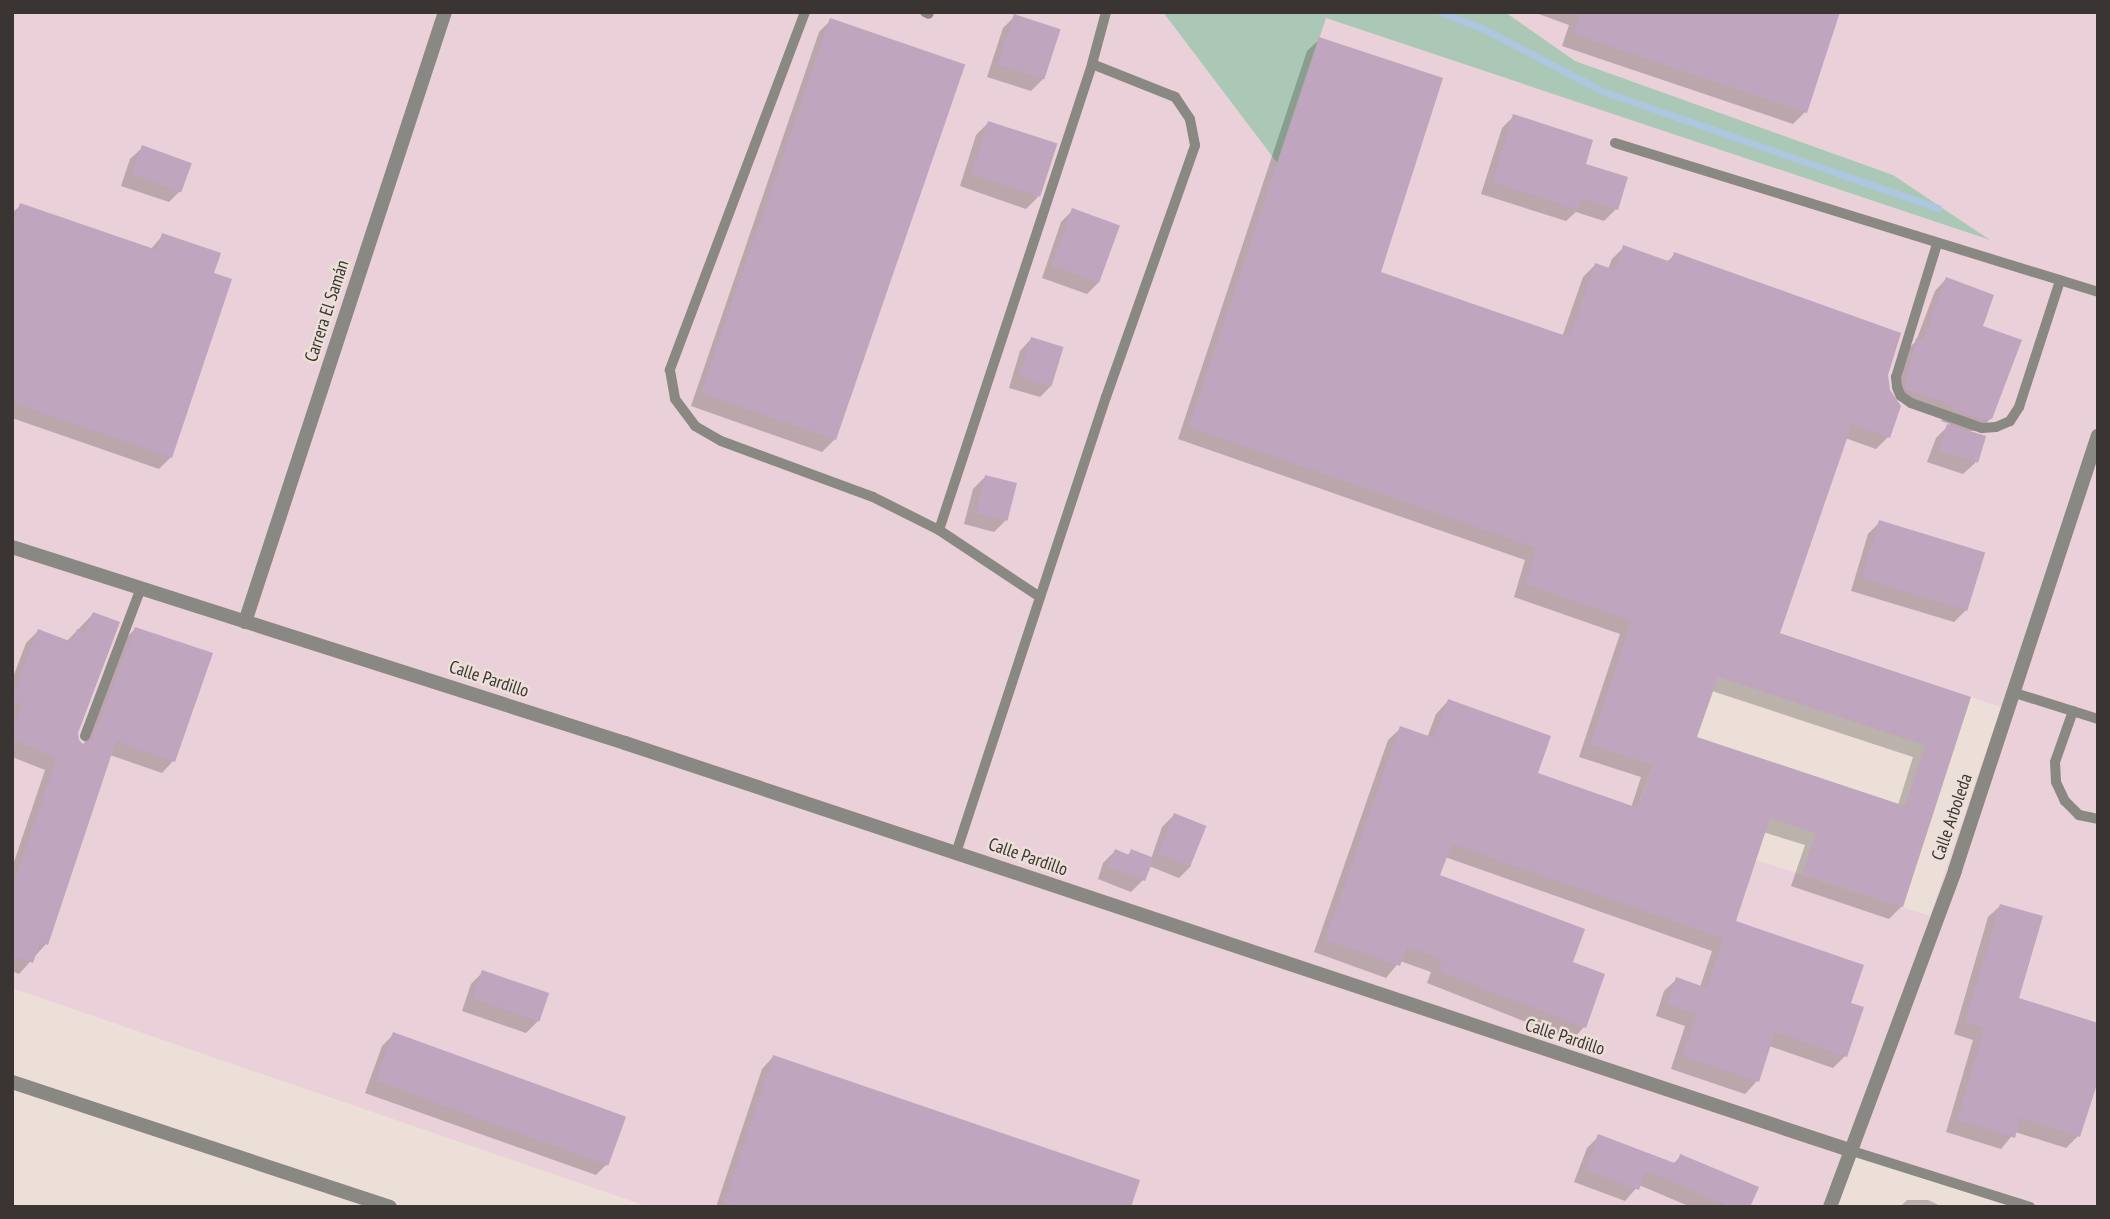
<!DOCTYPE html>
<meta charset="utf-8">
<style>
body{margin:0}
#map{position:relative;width:2110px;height:1219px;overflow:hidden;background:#ecdfd8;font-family:"PT Sans Narrow",sans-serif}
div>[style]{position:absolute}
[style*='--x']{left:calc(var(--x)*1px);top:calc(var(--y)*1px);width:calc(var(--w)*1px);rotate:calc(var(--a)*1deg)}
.industrial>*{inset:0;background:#ead0d8}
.green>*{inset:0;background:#abc7b5}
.shadow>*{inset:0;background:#0003}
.stream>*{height:7px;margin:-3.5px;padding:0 3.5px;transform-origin:3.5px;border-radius:3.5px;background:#aec7e0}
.building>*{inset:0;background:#bfa5bd;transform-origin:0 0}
.service>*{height:10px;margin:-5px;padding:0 5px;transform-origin:5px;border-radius:5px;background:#8a8883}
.minor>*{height:14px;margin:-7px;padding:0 7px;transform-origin:7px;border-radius:7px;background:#8a8883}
span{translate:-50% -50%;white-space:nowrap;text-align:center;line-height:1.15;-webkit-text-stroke:5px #ecdfd8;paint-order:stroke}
.street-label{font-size:18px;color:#3a3532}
.frame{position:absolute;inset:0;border:14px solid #3a3532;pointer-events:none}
</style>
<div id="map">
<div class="industrial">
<div style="clip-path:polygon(evenodd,12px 12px,1163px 12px,1278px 164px,1325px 17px,1986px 239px,1893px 175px,1575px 61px,1505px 12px,2098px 12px,2098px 1207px,2030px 1207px,1849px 1150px,1830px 1207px,649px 1207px,12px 988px,12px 12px,1736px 617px,2001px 707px,1930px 916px,1756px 860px,1729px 940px,1533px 872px,1637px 808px,1680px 687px,1711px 698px,1736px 617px)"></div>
</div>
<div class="green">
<div style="clip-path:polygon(1163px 12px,1505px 12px,1575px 61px,1893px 175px,1990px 240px,1326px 18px,1278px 164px)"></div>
</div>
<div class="shadow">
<div style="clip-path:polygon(1533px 12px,1838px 12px,1805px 112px,1793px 124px,1562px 46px,1569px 25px)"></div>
<div style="clip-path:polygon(1015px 16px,1043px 79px,1031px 91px,987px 77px,1003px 28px)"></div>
<div style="clip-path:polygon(831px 20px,834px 440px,822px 452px,691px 406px,819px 32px)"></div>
<div style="clip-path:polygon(evenodd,1320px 39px,1378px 273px,1562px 337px,1583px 277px,1595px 265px,1608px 269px,1612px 259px,1624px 247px,1667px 262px,1675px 254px,1887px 375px,1888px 437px,1876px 449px,1845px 438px,1778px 634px,1969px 698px,1902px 906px,1889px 919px,1791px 886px,1805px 845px,1763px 832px,1734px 922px,1849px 1004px,1845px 1056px,1833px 1068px,1769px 1046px,1757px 1081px,1745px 1094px,1671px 1069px,1685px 1026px,1656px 1016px,1664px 991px,1677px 979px,1700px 987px,1712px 951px,1445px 857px,1438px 876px,1571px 963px,1603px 975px,1584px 1027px,1572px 1040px,1427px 983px,1431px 972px,1400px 961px,1386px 978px,1314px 952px,1388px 740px,1401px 728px,1427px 738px,1436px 714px,1448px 701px,1536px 774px,1631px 808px,1641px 777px,1579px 757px,1620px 634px,1514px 597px,1525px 560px,1178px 439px,1307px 51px,1320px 39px,1712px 691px,1913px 757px,1898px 805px,1695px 738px,1712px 691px)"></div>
<div style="clip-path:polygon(1514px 116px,1583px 165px,1616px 209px,1604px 221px,1576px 212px,1566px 221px,1481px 194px,1502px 128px)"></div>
<div style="clip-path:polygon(988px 123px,1038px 197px,1026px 209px,960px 186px,976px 135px)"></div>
<div style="clip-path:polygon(142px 148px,181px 190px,169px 202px,121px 186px,130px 159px)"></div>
<div style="clip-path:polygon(21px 205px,150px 250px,163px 235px,212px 274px,171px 457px,159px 469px,12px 418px,12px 213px)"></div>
<div style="clip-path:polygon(1073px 210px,1099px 282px,1087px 294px,1042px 278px,1061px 222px)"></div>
<div style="clip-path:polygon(1946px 279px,1981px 327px,1991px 418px,1979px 431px,1968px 431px,1984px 437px,1975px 463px,1963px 474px,1927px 462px,1936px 438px,1950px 424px,1941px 421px,1943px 417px,1896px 399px,1893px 391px,1905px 352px,1916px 341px,1935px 291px)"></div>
<div style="clip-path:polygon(1031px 339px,1052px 385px,1040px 397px,1009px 388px,1020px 351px)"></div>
<div style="clip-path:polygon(985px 477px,1006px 520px,994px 532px,964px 524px,973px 489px)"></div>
<div style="clip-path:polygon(1880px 522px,1966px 610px,1954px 622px,1851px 591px,1868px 534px)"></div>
<div style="clip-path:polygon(93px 614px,77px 741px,83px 746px,123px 641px,135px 629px,173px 761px,162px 773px,110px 755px,46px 944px,19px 974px,12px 971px,12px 868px,45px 770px,12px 757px,12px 680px,26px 643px,38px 631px,66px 642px)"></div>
<div style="clip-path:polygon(1174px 815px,1191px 866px,1179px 878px,1149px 866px,1143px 880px,1131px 892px,1098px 879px,1103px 863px,1115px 851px,1127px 856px,1131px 851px,1151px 859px,1162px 827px)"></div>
<div style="clip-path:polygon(2000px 906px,2017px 1000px,2078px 1136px,2066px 1148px,2015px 1132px,2001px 1149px,1946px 1132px,1973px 1040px,1954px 1034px,1988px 917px)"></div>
<div style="clip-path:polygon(483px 972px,538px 1021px,526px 1033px,462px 1011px,471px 984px)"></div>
<div style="clip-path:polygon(394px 1034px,608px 1163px,596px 1175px,365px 1093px,382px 1046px)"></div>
<div style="clip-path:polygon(773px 1057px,1129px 1207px,716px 1207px,762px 1069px)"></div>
<div style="clip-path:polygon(1599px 1136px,1673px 1164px,1681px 1156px,1749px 1207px,1691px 1207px,1639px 1185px,1625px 1201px,1574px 1182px,1587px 1148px)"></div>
<div style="clip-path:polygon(1907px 1200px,1928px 1200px,1943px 1207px,1900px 1207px)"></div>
</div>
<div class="stream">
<div style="--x:1441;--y:12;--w:46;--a:21.6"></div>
<div style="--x:1484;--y:29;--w:133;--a:27.7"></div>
<div style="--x:1602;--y:91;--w:356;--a:19.2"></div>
</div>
<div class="building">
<div style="clip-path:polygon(1580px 12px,1840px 12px,1807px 113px,1573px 34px)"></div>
<div style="left:1014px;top:14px;width:49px;height:53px;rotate:18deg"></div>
<div style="left:830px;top:18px;width:143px;height:397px;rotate:19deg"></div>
<div style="clip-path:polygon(evenodd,1319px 37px,1443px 78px,1381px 272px,1569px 337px,1595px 263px,1615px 270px,1623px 245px,1671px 262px,1674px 252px,1901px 333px,1888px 375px,1890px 390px,1901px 406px,1890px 438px,1852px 424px,1780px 633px,1971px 697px,1903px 907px,1802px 874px,1816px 833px,1770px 818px,1736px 921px,1864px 965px,1851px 1003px,1864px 1007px,1847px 1057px,1775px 1032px,1759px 1082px,1682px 1056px,1697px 1014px,1667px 1004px,1676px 977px,1707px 988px,1723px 938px,1452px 844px,1440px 875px,1585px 929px,1573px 962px,1605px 974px,1586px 1028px,1438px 971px,1442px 959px,1407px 947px,1400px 966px,1325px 940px,1400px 726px,1434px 738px,1448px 699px,1551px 736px,1538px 773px,1638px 808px,1653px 765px,1590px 745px,1631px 621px,1525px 584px,1536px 548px,1189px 427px,1319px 37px,1718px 677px,1925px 745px,1905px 806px,1697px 737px,1718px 677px)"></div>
<div style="clip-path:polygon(1513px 114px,1593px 140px,1586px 164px,1628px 177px,1618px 210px,1583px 199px,1579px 210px,1492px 182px)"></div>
<div style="left:988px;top:121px;width:73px;height:56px;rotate:18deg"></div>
<div style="left:142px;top:145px;width:53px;height:31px;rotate:20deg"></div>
<div style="clip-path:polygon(20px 203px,157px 250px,162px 233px,221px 253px,214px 273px,232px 279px,172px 458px,12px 402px,12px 226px)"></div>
<div style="left:1072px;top:208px;width:51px;height:61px;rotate:20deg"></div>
<div style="clip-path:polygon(1946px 277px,1994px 295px,1983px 326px,2022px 340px,1992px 419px,1983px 420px,1952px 409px,1954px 405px,1907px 390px,1905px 385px,1916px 338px,1923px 340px)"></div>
<div style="left:1031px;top:337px;width:34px;height:41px;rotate:17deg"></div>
<div style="left:1947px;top:424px;width:41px;height:28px;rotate:17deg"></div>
<div style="left:985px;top:475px;width:33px;height:39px;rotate:14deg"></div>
<div style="left:1879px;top:520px;width:111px;height:61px;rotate:17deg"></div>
<div style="clip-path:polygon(93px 612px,120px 622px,78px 733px,79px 740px,83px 744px,92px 739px,135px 627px,213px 653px,175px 762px,116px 741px,48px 945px,40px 942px,33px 963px,12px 956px,12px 888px,56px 758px,12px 740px,12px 729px,22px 704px,12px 701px,12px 696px,38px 629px,72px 642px,77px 629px,85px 632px)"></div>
<div style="left:1174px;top:813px;width:35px;height:44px;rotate:22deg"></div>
<div style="clip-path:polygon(1115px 849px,1129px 855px,1131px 849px,1154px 858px,1145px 881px,1108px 867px)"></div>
<div style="clip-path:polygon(2000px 904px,2043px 916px,2019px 998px,2098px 1023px,2098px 1081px,2080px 1137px,2020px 1118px,2015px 1138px,1957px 1120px,1984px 1028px,1965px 1022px)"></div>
<div style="left:482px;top:970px;width:71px;height:30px;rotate:19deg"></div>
<div style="left:393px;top:1032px;width:248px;height:52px;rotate:20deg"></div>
<div style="clip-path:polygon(773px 1055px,1140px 1180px,1131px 1207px,737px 1207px,724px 1202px)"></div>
<div style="clip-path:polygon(1598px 1134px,1677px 1164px,1680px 1154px,1759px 1187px,1750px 1207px,1731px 1207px,1646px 1171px,1639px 1190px,1585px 1170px)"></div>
</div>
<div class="service">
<div style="--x:805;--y:12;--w:383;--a:110.7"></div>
<div style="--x:670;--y:370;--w:29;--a:80"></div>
<div style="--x:675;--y:399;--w:34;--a:53"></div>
<div style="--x:695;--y:426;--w:30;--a:30"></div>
<div style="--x:721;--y:441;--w:162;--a:20.2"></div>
<div style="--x:873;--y:497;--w:74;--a:26.6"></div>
<div style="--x:939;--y:530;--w:121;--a:33.6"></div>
<div style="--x:925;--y:12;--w:4;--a:27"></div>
<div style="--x:1615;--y:143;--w:505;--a:17.14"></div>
<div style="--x:1937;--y:244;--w:139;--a:107.1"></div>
<div style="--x:1896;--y:377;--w:10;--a:84"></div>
<div style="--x:1897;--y:387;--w:10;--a:66"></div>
<div style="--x:1901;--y:396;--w:12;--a:35"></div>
<div style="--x:1911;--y:403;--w:75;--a:19.4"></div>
<div style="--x:1982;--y:428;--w:14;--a:-4"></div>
<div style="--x:1996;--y:427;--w:15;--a:-23"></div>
<div style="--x:2010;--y:421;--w:17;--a:-57"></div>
<div style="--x:2019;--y:407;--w:133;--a:-72"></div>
<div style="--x:939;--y:530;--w:490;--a:-71.8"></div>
<div style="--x:1092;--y:64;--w:54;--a:-74.9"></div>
<div style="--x:2015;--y:693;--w:87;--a:17.4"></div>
<div style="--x:2073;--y:711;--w:54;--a:109.4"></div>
<div style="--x:2055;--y:762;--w:20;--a:87"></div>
<div style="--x:2056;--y:782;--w:21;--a:65"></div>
<div style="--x:2065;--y:801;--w:20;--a:45"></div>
<div style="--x:2079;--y:815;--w:19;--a:12"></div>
<div style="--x:85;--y:736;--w:158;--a:-69.3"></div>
<div style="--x:956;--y:853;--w:480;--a:-71.8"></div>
<div style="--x:1106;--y:397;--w:267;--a:-70.5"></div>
<div style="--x:1195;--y:145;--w:26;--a:-101"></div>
<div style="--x:1190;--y:119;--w:27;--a:-124"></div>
<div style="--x:1175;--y:97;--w:89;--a:-158.3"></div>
<div style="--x:1849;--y:1150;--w:190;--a:17.5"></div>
</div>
<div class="minor">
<div style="--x:12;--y:547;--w:644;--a:17.73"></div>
<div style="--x:625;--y:743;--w:1290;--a:18.39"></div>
<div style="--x:245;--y:622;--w:642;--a:-71.85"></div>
<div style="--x:12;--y:1082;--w:398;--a:18.3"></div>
<div style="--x:1830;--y:1207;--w:359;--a:-69.6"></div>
<div style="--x:1955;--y:870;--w:457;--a:-71.8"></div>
</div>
<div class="street-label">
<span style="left:327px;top:311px;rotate:-72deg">Carrera El Samán</span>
<span style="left:489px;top:679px;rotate:18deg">Calle Pardillo</span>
<span style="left:1952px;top:817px;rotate:-71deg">Calle Arboleda</span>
<span style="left:1028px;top:857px;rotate:19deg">Calle Pardillo</span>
<span style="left:1565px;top:1037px;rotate:18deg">Calle Pardillo</span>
</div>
<div class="frame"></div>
</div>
